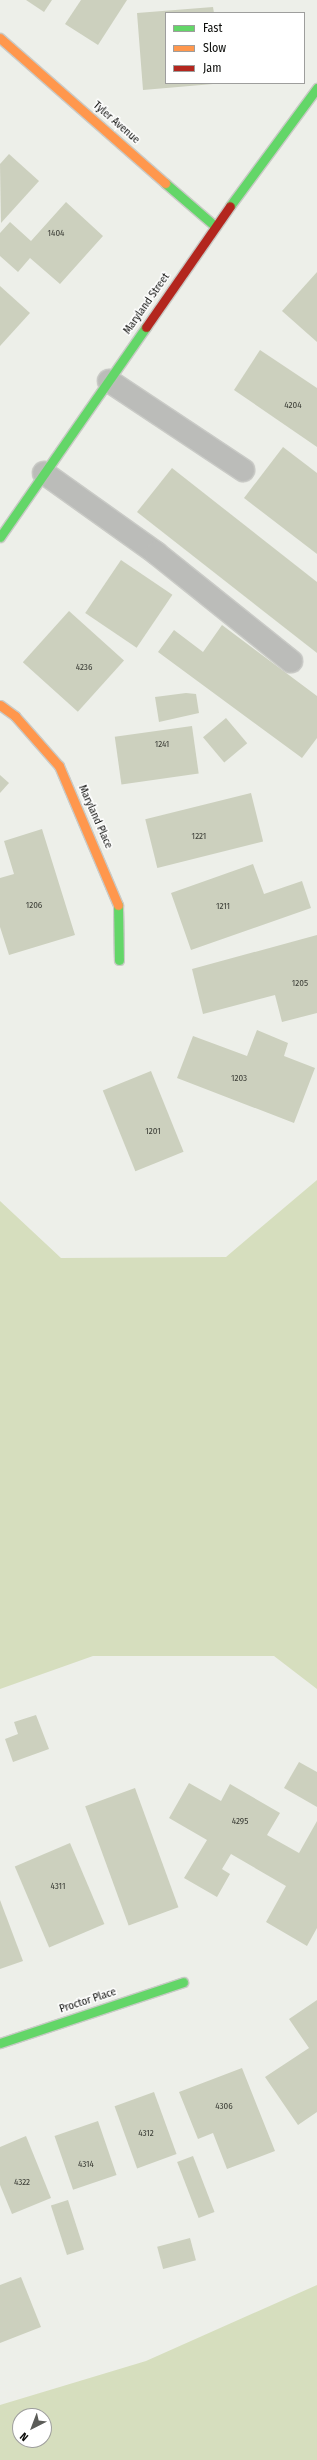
<!DOCTYPE html>
<style>
body{margin:0}
#map{position:relative;width:317px;height:2460px;overflow:hidden;background:#edefe9;font-family:"Fira Sans Condensed",sans-serif}
div>[style]{position:absolute}
[style*='--x']{left:calc(var(--x)*1px);top:calc(var(--y)*1px);width:calc(var(--w)*1px);rotate:calc(var(--a)*1deg)}
.green>*{inset:0;background:#d6debe}
.building>*{inset:0;background:#ccd0be;transform-origin:0 0}
.roads{filter:drop-shadow(1px 0 #c9cac6) drop-shadow(-1px 0 #c9cac6) drop-shadow(0 1px #c9cac6) drop-shadow(0 -1px #c9cac6)}
.lane>*{height:22px;margin:-11px;padding:0 11px;transform-origin:11px;border-radius:11px;background:#bbbcb9}
.fast>*{height:9px;margin:-4.5px;padding:0 4.5px;transform-origin:4.5px;border-radius:4.5px;background:#63d668}
.slow>*{height:9px;margin:-4.5px;padding:0 4.5px;transform-origin:4.5px;border-radius:4.5px;background:#ff974d}
.jam>*{height:9px;margin:-4.5px;padding:0 4.5px;transform-origin:4.5px;border-radius:4.5px;background:#b3261e}
span{translate:-50% -50%;white-space:nowrap;text-align:center;line-height:1.15;-webkit-text-stroke:3px #fff;paint-order:stroke}
.number-label{font-size:9px;color:#3c3e37}
.number-label span{-webkit-text-stroke-width:0}
.street-label{font-size:11px;color:#0c0d0a}
.legend{position:absolute;left:165px;top:12px;width:140px;height:72px;box-sizing:border-box;background:#fff;border:1px solid #9e9e9d;margin:0;padding:5px 7px;list-style:none;font-size:12px;color:#0c0d0a}
.legend li{display:flex;align-items:center;gap:8px;height:20px}
.legend b{width:20px;border:1px solid #9e9e9d}
.north{position:absolute;left:12px;top:2408px;width:40px;height:40px;box-sizing:border-box;background:#fff;border:1px solid #9e9e9d;border-radius:50%;rotate:222deg;font-size:11px;font-weight:700;line-height:16px;text-align:center;color:#0c0d0a}
.north::after{content:'';display:block;margin:auto;width:14px;height:18px;background:#5b5c58;clip-path:polygon(50% 0,100% 100%,50% 72%,0 100%)}
</style>
<div id="map">
<div class="green">
<div style="clip-path:polygon(317px 1180px,317px 1689px,274px 1656px,93px 1656px,0 1689px,0 1201px,61px 1258px,226px 1257px)"></div>
<div style="clip-path:polygon(evenodd,317px 2285px,317px 2460px,0 2460px,0 2405px,146px 2361px,317px 2285px,20px 2416px,44px 2416px,44px 2440px,20px 2440px,20px 2416px)"></div>
</div>
<div class="building">
<div style="clip-path:polygon(26px 0,52px 0,44px 12px)"></div>
<div style="clip-path:polygon(81px 0,127px 0,98px 45px,65px 24px)"></div>
<div style="clip-path:polygon(213px 7px,214px 13px,166px 13px,166px 83px,213px 84px,143px 90px,137px 13px)"></div>
<div style="clip-path:polygon(9px 154px,39px 181px,1px 223px,0 164px)"></div>
<div style="clip-path:polygon(66px 202px,103px 236px,60px 284px,30px 258px,18px 272px,0 256px,0 233px,10px 222px,31px 241px)"></div>
<div style="clip-path:polygon(317px 272px,317px 342px,282px 311px)"></div>
<div style="clip-path:polygon(0 286px,30px 313px,0 346px)"></div>
<div style="clip-path:polygon(260px 350px,317px 388px,317px 447px,234px 390px)"></div>
<div style="clip-path:polygon(283px 447px,317px 473px,317px 554px,244px 498px)"></div>
<div style="clip-path:polygon(172px 468px,317px 582px,317px 653px,137px 512px)"></div>
<div style="left:121px;top:560px;width:62px;height:64px;rotate:34deg"></div>
<div style="left:69px;top:611px;width:74px;height:69px;rotate:42deg"></div>
<div style="clip-path:polygon(222px 625px,317px 696px,317px 738px,302px 758px,158px 652px,174px 630px,203px 652px)"></div>
<div style="clip-path:polygon(186px 693px,196px 694px,199px 713px,159px 722px,155px 697px)"></div>
<div style="left:226px;top:718px;width:33px;height:30px;rotate:50deg"></div>
<div style="left:192px;top:726px;width:48px;height:78px;rotate:82deg"></div>
<div style="clip-path:polygon(0 775px,9px 783px,0 793px)"></div>
<div style="left:251px;top:793px;width:50px;height:109px;rotate:76deg"></div>
<div style="clip-path:polygon(42px 829px,75px 935px,9px 955px,0 927px,0 878px,14px 874px,4px 841px)"></div>
<div style="clip-path:polygon(253px 864px,264px 894px,302px 881px,311px 908px,191px 950px,171px 893px)"></div>
<div style="clip-path:polygon(317px 935px,317px 1013px,282px 1022px,275px 995px,203px 1014px,192px 969px)"></div>
<div style="clip-path:polygon(257px 1030px,288px 1043px,284px 1056px,315px 1068px,294px 1123px,177px 1078px,193px 1036px,247px 1056px)"></div>
<div style="left:151px;top:1071px;width:87px;height:52px;rotate:68deg"></div>
<div style="clip-path:polygon(36px 1715px,49px 1749px,13px 1762px,5px 1739px,18px 1734px,14px 1722px)"></div>
<div style="clip-path:polygon(299px 1762px,317px 1772px,317px 1807px,284px 1788px)"></div>
<div style="clip-path:polygon(189px 1783px,221px 1801px,230px 1784px,280px 1813px,267px 1835px,299px 1853px,317px 1821px,317px 1928px,307px 1946px,266px 1922px,286px 1886px,231px 1854px,222px 1869px,230px 1874px,217px 1897px,184px 1878px,207px 1840px,169px 1818px)"></div>
<div style="left:135px;top:1788px;width:127px;height:53px;rotate:70deg"></div>
<div style="left:70px;top:1843px;width:88px;height:60px;rotate:67deg"></div>
<div style="clip-path:polygon(0 1900px,23px 1961px,0 1969px)"></div>
<div style="clip-path:polygon(317px 2000px,317px 2112px,298px 2125px,265px 2077px,309px 2048px,289px 2019px)"></div>
<div style="clip-path:polygon(242px 2068px,275px 2151px,227px 2169px,213px 2133px,198px 2139px,179px 2092px)"></div>
<div style="left:154px;top:2092px;width:66px;height:42px;rotate:70deg"></div>
<div style="left:98px;top:2121px;width:57px;height:46px;rotate:71deg"></div>
<div style="clip-path:polygon(26px 2136px,51px 2198px,12px 2214px,0 2185px,0 2147px)"></div>
<div style="left:193px;top:2156px;width:60px;height:17px;rotate:69deg"></div>
<div style="left:68px;top:2200px;width:52px;height:18px;rotate:72deg"></div>
<div style="left:190px;top:2238px;width:23px;height:34px;rotate:75deg"></div>
<div style="clip-path:polygon(21px 2277px,41px 2327px,0 2343px,0 2285px)"></div>
</div>
<div class="roads">
<div class="lane">
<div style="--x:109;--y:381;--w:161;--a:33.6"></div>
<div style="--x:44;--y:473;--w:138;--a:35.5"></div>
<div style="--x:156;--y:553;--w:173;--a:38.7"></div>
</div>
<div class="fast">
<div style="--x:165;--y:183;--w:66;--a:40.7"></div>
<div style="--x:230;--y:206;--w:147;--a:-53.6"></div>
<div style="--x:0;--y:537;--w:256;--a:-55.2"></div>
<div style="--x:118;--y:905;--w:55;--a:89"></div>
<div style="--x:0;--y:2043;--w:193;--a:-18.4"></div>
</div>
<div class="slow">
<div style="--x:0;--y:38;--w:220;--a:41.3"></div>
<div style="--x:0;--y:705;--w:19;--a:36"></div>
<div style="--x:15;--y:716;--w:67;--a:48.7"></div>
<div style="--x:59;--y:766;--w:151;--a:67"></div>
</div>
<div class="jam">
<div style="--x:146;--y:327;--w:147;--a:-55.2"></div>
</div>
</div>
<div class="number-label">
<span style="left:56px;top:233px">1404</span>
<span style="left:293px;top:405px">4204</span>
<span style="left:84px;top:667px">4236</span>
<span style="left:162px;top:744px">1241</span>
<span style="left:199px;top:836px">1221</span>
<span style="left:34px;top:905px">1206</span>
<span style="left:223px;top:906px">1211</span>
<span style="left:300px;top:983px">1205</span>
<span style="left:239px;top:1078px">1203</span>
<span style="left:153px;top:1131px">1201</span>
<span style="left:240px;top:1821px">4295</span>
<span style="left:58px;top:1886px">4311</span>
<span style="left:224px;top:2106px">4306</span>
<span style="left:146px;top:2133px">4312</span>
<span style="left:86px;top:2164px">4314</span>
<span style="left:22px;top:2182px">4322</span>
</div>
<div class="street-label">
<span style="left:116px;top:123px;rotate:41deg">Tyler Avenue</span>
<span style="left:147px;top:304px;rotate:-55deg">Maryland Street</span>
<span style="left:95px;top:817px;rotate:66deg">Maryland Place</span>
<span style="left:88px;top:2001px;rotate:-18deg">Proctor Place</span>
</div>
<ul class="legend">
<li><b style="height:5px;background:#63d668"></b>Fast</li>
<li><b style="height:5px;background:#ff974d"></b>Slow</li>
<li><b style="height:5px;background:#b3261e"></b>Jam</li>
</ul>
<div class="north">N</div>
</div>
